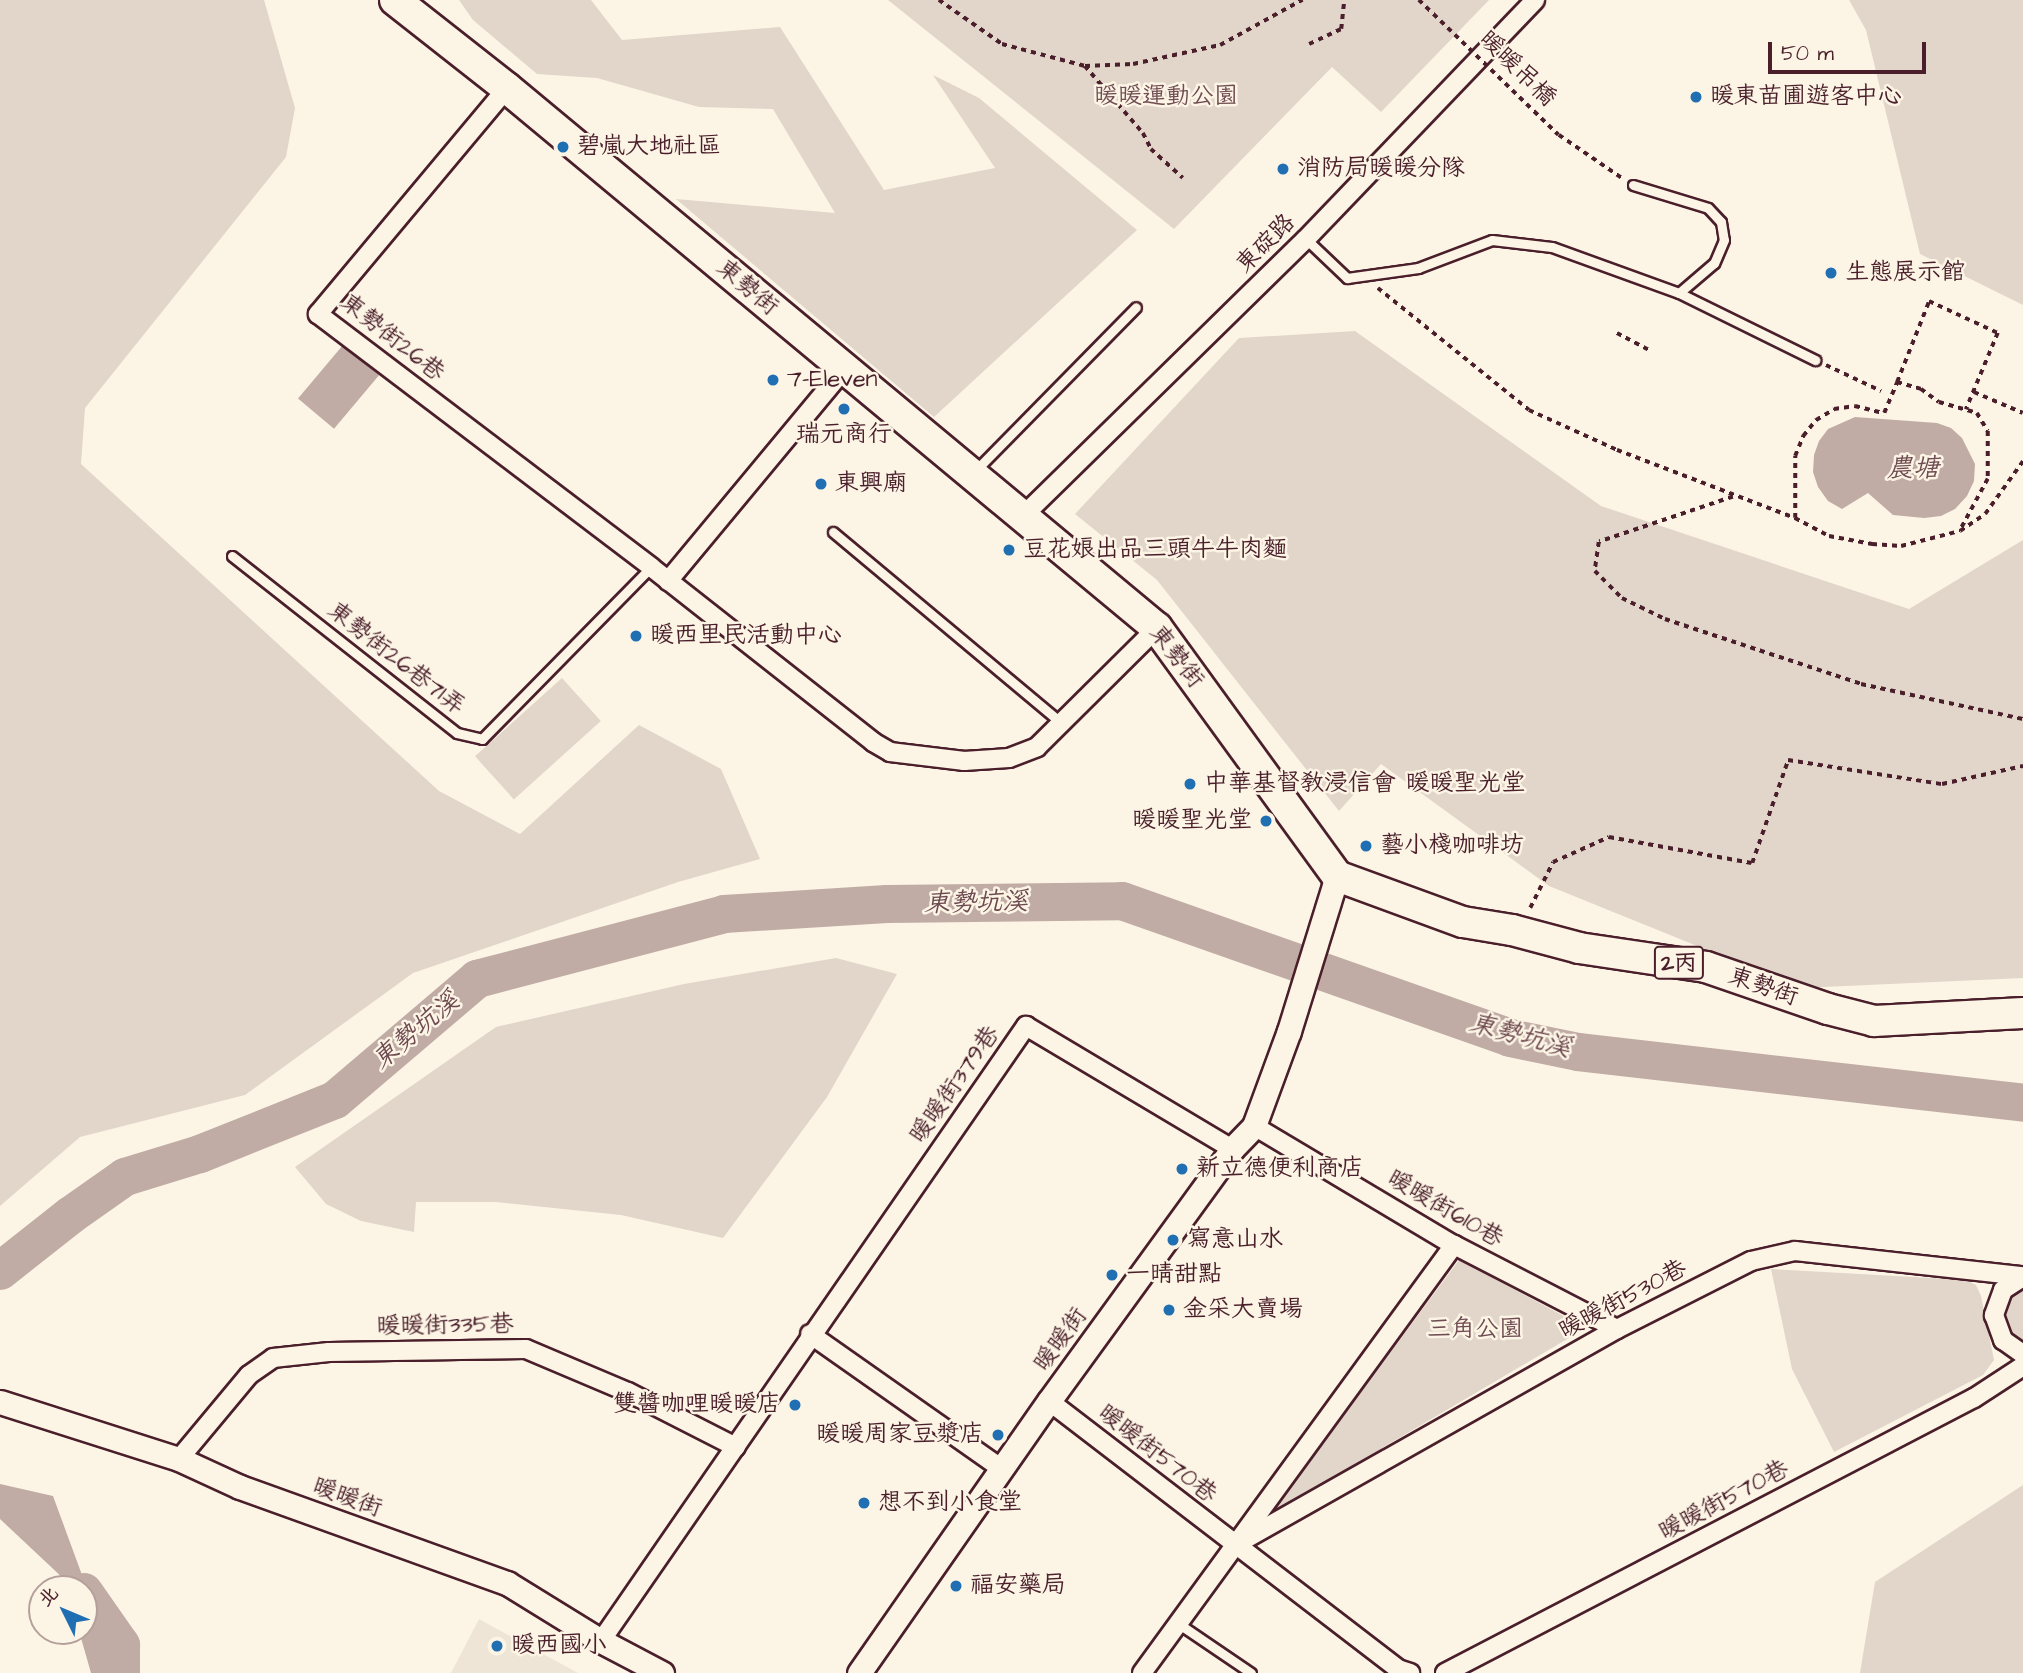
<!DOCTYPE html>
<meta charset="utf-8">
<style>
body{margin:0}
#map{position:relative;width:2023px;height:1673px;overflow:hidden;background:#fcf5e5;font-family:"Architects Daughter","LXGW WenKai TC",sans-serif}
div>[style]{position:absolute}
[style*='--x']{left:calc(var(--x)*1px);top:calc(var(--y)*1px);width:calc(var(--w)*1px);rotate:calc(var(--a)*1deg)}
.built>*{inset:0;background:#eee5d7}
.green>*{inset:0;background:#e2d5ca;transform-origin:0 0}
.water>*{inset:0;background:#c0aca5;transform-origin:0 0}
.river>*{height:38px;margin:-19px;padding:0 19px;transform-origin:19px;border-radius:19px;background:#c0aca5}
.path>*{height:3.5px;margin-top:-1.75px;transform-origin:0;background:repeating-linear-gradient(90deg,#4a1f2b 0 5px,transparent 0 10px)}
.roads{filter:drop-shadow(2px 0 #4a1f2b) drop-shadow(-2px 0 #4a1f2b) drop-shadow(0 2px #4a1f2b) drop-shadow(0 -2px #4a1f2b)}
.service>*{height:9px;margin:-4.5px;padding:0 4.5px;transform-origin:4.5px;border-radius:4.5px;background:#fcf5e5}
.minor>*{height:18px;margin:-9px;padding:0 9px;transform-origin:9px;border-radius:9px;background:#fcf5e5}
.tertiary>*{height:23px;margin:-11.5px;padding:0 11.5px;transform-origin:11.5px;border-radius:11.5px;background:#fcf5e5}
.primary>*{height:30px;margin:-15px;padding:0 15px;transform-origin:15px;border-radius:15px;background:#fcf5e5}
.path-bridge>*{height:3.5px;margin-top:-1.75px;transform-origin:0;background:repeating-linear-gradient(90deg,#4a1f2b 0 5px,transparent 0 10px)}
.dots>*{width:19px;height:19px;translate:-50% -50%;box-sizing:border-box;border:4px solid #fcf5e5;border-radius:50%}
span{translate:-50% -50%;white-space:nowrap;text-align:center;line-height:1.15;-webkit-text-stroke:5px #fcf5e5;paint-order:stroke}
.shield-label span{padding:2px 5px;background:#fcf5e5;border:2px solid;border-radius:5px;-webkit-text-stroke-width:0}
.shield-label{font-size:23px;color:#4a1f2b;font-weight:700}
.street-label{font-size:24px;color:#4a1f2b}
.park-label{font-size:24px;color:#704c53}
.poi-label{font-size:24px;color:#4a1f2b}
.left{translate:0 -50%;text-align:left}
.right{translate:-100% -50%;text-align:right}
.water-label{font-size:26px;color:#6d4950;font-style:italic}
.north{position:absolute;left:28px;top:1575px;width:70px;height:70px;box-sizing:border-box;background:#fcf5e5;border:2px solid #b59f9b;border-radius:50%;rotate:313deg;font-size:19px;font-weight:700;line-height:28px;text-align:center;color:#4a1f2b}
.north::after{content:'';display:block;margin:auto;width:24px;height:32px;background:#1f6fb2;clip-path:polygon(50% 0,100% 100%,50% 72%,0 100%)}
.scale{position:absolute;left:1768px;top:42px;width:158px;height:32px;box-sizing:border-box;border:4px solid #4a1f2b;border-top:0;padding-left:9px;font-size:21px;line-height:24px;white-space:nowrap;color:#4a1f2b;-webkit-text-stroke:5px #fcf5e5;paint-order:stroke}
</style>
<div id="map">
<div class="built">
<div style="clip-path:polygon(479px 1619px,578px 1673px,451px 1673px)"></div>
</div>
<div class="green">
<div style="clip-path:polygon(0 0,264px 0,295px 108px,286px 157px,85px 408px,81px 464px,439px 791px,520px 834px,639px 725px,721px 769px,760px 859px,678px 882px,413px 973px,245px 1095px,80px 1137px,0 1206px)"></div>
<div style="clip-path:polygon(459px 0,591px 0,622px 40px,780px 27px,884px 190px,995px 168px,933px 75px,979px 98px,1137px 230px,934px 417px,676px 199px,835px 213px,773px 109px,699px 107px,597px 78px,537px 74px,473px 20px)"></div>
<div style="clip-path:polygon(888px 0,1489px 0,1381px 112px,1332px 67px,1174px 229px)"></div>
<div style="clip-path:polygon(1849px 0,2023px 0,2023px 305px,1920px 254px,1866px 30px)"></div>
<div style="clip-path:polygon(1355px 331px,1601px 506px,1909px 609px,2023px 540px,2023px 978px,1801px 988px,1549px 886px,1381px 764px,1339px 811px,1157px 580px,1075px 514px,1239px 338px)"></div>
<div style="left:562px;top:678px;width:58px;height:117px;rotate:48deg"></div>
<div style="clip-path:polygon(836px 958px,897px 974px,827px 1097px,723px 1238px,621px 1215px,496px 1202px,416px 1202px,414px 1232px,361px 1221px,326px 1204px,295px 1167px,496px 1027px,684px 984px)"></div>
<div style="clip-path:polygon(1459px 1260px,1586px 1328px,1270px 1514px)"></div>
<div style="clip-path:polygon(1771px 1269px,1966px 1280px,1976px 1285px,1981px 1296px,1994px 1360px,1983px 1375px,1834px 1452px,1792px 1369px)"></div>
<div style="clip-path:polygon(2023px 1289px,2023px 1342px,2013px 1334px,2006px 1316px,2012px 1297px)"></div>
<div style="clip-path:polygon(2023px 1485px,2023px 1673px,1860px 1673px,1875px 1582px)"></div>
</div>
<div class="water">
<div style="left:343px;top:345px;width:47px;height:70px;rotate:40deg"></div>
<div style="clip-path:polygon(1855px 417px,1937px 423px,1951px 428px,1962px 438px,1975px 464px,1974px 481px,1967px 496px,1955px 509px,1941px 516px,1924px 518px,1893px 515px,1868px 493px,1842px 509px,1828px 501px,1818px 487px,1813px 472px,1814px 455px,1819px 441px,1828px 429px)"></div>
<div style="clip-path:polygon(0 1484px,53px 1496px,118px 1673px,91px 1673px,79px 1631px,84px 1631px,84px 1589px,67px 1589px,65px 1580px,0 1519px)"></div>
</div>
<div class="river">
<div style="--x:0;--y:1271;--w:90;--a:-38.3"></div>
<div style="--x:71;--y:1215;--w:66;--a:-35.1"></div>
<div style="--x:125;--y:1177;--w:78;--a:-17"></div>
<div style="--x:200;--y:1154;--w:145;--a:-21.8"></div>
<div style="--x:335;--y:1100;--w:187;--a:-40.4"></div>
<div style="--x:477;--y:979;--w:255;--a:-14.7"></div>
<div style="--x:724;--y:914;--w:163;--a:-3.5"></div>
<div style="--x:887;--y:904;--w:235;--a:-0.7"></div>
<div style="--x:1122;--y:901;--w:411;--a:19.4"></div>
<div style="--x:1510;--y:1038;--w:69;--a:11.6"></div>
<div style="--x:1578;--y:1052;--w:448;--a:6.5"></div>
<div style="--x:84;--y:1592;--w:65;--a:55.1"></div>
<div style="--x:121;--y:1645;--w:28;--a:90"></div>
</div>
<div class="path">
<div style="--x:939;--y:0;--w:77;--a:34.9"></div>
<div style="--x:1002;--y:44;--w:86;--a:14.8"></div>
<div style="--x:1085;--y:66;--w:48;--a:-2.4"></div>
<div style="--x:1133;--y:64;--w:89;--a:-12.3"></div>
<div style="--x:1220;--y:45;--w:94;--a:-28.8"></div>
<div style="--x:1309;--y:44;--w:35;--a:-25"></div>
<div style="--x:1341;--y:29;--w:29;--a:-84"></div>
<div style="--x:1085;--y:66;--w:89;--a:49.1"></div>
<div style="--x:1143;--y:133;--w:18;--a:63"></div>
<div style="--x:1151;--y:149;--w:43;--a:42.2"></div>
<div style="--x:1559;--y:135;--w:76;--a:34.3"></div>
<div style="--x:1378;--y:288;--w:194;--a:38.9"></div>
<div style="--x:1529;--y:410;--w:97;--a:24.4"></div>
<div style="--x:1617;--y:450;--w:191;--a:20.9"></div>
<div style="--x:1795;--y:518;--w:38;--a:28"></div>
<div style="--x:1829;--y:536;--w:44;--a:10.5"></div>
<div style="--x:1872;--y:544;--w:29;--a:4"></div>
<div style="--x:1901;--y:546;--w:61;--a:-14.3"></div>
<div style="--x:1960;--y:531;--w:30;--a:-34"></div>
<div style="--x:1985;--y:514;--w:65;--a:-54.4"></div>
<div style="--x:1617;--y:333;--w:38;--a:28"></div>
<div style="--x:1826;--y:365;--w:61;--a:25.3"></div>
<div style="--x:1897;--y:382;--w:87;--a:-68.4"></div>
<div style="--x:1929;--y:301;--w:76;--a:24.9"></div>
<div style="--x:1998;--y:333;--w:83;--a:112.6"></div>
<div style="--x:1974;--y:392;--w:53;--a:23.2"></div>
<div style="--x:1733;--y:497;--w:141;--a:161.4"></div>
<div style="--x:1599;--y:542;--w:29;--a:98"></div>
<div style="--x:1595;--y:571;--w:38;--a:45"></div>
<div style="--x:1622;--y:598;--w:48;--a:26"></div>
<div style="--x:1665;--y:619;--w:206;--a:18.3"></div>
<div style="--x:1861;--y:684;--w:166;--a:12.2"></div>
<div style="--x:1795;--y:518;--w:62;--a:-90"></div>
<div style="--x:1795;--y:456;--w:22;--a:-68"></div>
<div style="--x:1803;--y:436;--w:21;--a:-51"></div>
<div style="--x:1816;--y:420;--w:21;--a:-31"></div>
<div style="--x:1834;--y:409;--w:21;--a:-8"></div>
<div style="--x:1855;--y:406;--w:30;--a:14"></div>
<div style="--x:1884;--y:413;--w:34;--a:-67"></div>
<div style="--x:1897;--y:382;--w:25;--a:16"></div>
<div style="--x:1921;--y:389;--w:22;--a:36"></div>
<div style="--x:1939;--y:402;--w:40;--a:16"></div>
<div style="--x:1977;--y:413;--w:21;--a:59"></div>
<div style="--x:1988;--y:431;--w:48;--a:90"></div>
<div style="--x:1988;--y:479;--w:57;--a:118.4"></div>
<div style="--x:1530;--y:908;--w:51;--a:-63.4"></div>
<div style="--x:1553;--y:862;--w:61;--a:-24.1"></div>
<div style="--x:1609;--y:837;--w:145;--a:10.3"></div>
<div style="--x:1752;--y:863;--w:109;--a:-70.7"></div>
<div style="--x:1788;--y:760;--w:156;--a:8.9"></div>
<div style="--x:1942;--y:784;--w:83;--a:-12.5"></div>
</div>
<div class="roads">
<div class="service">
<div style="--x:1633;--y:185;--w:78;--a:17"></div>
<div style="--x:1708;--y:208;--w:19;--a:47"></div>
<div style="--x:1721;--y:222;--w:18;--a:81"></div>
<div style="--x:1724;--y:240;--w:25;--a:113"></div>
<div style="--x:1714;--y:263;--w:46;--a:139.4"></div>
<div style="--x:1306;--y:239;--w:57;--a:43.6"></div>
<div style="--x:1347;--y:278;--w:72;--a:-8"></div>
<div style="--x:1418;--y:268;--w:79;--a:-20.7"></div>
<div style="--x:1492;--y:240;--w:60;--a:6.7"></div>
<div style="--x:1552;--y:247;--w:135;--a:19.9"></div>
<div style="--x:1679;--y:293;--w:152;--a:26.2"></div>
<div style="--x:976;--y:470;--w:228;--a:-45.5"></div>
<div style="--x:833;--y:532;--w:296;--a:39.9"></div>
<div style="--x:232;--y:556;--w:286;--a:38.2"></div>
<div style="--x:457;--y:733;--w:26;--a:13"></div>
<div style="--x:482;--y:739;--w:241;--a:-45.5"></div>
<div style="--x:1179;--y:1624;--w:87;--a:34.2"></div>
</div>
<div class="minor">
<div style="--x:507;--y:88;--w:295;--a:129.9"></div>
<div style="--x:318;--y:314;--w:418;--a:37.2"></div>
<div style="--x:651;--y:567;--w:283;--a:38.2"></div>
<div style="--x:873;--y:742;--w:20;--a:30"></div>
<div style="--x:890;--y:752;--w:75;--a:6.9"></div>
<div style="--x:964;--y:761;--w:45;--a:-3.8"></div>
<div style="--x:1009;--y:758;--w:30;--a:-21"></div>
<div style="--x:1037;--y:747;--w:169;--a:-44.8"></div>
<div style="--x:1023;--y:516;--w:396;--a:-44.4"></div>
<div style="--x:1306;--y:239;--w:331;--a:-46.2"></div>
<div style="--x:668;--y:581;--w:276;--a:-50.3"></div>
<div style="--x:1254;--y:1126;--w:233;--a:30.8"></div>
<div style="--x:1454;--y:1245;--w:183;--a:27.3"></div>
<div style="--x:2023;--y:1277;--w:24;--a:147"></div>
<div style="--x:2003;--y:1290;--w:27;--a:110"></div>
<div style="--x:1994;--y:1315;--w:27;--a:70"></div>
<div style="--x:2003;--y:1340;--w:24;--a:35"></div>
<div style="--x:810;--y:1334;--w:235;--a:35.1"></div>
<div style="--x:1049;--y:1401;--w:440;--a:37.5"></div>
<div style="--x:1398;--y:1669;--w:13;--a:18"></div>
<div style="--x:179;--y:1459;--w:109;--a:-50.2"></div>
<div style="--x:249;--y:1375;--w:29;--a:-35"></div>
<div style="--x:273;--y:1358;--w:56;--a:-6.1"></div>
<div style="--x:329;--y:1352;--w:197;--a:-0.9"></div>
<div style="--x:526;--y:1349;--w:111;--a:22.9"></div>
<div style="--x:628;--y:1392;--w:121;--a:27"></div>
<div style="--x:1235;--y:1545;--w:439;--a:-29.5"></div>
<div style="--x:1617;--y:1329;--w:150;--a:-26.9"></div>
<div style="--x:1751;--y:1261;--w:45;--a:-12.8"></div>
<div style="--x:1795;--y:1251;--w:229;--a:6.3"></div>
<div style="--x:601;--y:1641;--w:748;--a:-55.35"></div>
<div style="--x:1026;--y:1026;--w:240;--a:30.8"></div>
<div style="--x:1142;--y:1673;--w:530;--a:-53.91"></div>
<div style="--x:1445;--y:1673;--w:596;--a:-27.47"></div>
<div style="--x:1974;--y:1398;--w:59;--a:-33.1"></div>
</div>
<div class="tertiary">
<div style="--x:0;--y:1402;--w:188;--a:17.7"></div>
<div style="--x:179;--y:1459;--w:67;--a:24.7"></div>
<div style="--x:240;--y:1487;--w:284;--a:19.8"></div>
<div style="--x:507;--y:1583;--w:110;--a:31.7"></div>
<div style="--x:601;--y:1641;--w:69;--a:27.7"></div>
<div style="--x:859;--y:1673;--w:332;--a:-55.1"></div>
<div style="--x:1049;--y:1401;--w:311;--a:-54"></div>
<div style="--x:1232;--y:1149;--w:32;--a:-46"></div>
<div style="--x:1254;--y:1126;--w:101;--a:-69.8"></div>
<div style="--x:1289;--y:1031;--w:162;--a:-72.8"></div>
</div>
<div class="primary">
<div style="--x:395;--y:0;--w:142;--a:38.2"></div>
<div style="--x:507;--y:88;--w:845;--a:39.72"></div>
<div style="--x:1157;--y:628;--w:306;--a:54"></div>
<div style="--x:1337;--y:876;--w:134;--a:20.1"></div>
<div style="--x:1463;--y:922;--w:50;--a:9.3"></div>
<div style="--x:1512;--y:930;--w:69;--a:15"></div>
<div style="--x:1579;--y:948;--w:128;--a:8.5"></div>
<div style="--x:1706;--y:967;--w:129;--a:19"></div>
<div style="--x:1828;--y:1009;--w:48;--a:14.6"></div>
<div style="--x:1874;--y:1021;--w:149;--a:-3.1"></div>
</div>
</div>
<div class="path-bridge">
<div style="--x:1419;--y:0;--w:194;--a:44"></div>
</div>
<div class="dots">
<div style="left:1696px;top:97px;background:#1f6fb2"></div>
<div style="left:563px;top:147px;background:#1f6fb2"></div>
<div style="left:1283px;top:169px;background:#1f6fb2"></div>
<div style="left:1831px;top:273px;background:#1f6fb2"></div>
<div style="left:773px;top:380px;background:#1f6fb2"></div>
<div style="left:844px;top:409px;background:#1f6fb2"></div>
<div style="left:821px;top:484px;background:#1f6fb2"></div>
<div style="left:1009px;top:550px;background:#1f6fb2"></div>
<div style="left:636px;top:636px;background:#1f6fb2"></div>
<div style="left:1190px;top:784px;background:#1f6fb2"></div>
<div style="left:1266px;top:821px;background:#1f6fb2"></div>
<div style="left:1366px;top:846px;background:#1f6fb2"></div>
<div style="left:1182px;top:1169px;background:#1f6fb2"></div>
<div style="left:1173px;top:1240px;background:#1f6fb2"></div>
<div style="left:1112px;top:1275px;background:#1f6fb2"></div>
<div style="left:1169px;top:1310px;background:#1f6fb2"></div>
<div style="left:795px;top:1405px;background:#1f6fb2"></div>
<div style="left:998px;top:1435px;background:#1f6fb2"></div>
<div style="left:864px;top:1503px;background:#1f6fb2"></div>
<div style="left:956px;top:1586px;background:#1f6fb2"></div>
<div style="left:497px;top:1646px;background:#1f6fb2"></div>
</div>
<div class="shield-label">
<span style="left:1679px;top:963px">2丙</span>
</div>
<div class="street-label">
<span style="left:1517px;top:69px;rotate:44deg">暖暖吊橋</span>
<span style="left:1266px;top:244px;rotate:-45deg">東碇路</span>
<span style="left:747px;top:288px;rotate:40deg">東勢街</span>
<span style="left:392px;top:338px;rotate:38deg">東勢街26巷</span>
<span style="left:1176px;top:657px;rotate:52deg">東勢街</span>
<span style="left:396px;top:659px;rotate:38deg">東勢街26巷71弄</span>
<span style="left:1763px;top:987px;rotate:19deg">東勢街</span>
<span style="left:955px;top:1085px;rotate:-55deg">暖暖街379巷</span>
<span style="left:1445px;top:1209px;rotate:30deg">暖暖街610巷</span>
<span style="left:1623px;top:1300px;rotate:-28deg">暖暖街530巷</span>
<span style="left:445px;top:1326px;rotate:-1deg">暖暖街335巷</span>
<span style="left:1061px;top:1340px;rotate:-54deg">暖暖街</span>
<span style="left:1157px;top:1454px;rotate:38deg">暖暖街570巷</span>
<span style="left:347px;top:1498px;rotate:20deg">暖暖街</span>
<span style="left:1724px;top:1501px;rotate:-28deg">暖暖街570巷</span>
</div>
<div class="park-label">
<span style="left:1166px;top:97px">暖暖運動公園</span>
<span style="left:1475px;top:1330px">三角公園</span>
</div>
<div class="poi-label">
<span class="left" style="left:1710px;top:97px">暖東苗圃遊客中心</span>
<span class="left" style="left:577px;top:147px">碧嵐大地社區</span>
<span class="left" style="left:1297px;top:169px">消防局暖暖分隊</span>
<span class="left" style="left:1845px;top:273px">生態展示館</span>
<span class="left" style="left:787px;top:380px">7-Eleven</span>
<span style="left:844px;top:435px">瑞元商行</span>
<span class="left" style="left:835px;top:484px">東興廟</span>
<span class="left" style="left:1023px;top:550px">豆花娘出品三頭牛牛肉麵</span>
<span class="left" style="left:650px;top:636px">暖西里民活動中心</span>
<span class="left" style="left:1204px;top:784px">中華基督教浸信會 暖暖聖光堂</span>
<span class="right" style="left:1252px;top:821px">暖暖聖光堂</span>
<span class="left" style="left:1380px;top:846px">藝小棧咖啡坊</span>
<span class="left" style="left:1196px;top:1169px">新立德便利商店</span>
<span class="left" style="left:1187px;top:1240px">寫意山水</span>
<span class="left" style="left:1126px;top:1275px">一晴甜點</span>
<span class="left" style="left:1183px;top:1310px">金采大賣場</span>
<span class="right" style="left:781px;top:1405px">雙醬咖哩暖暖店</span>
<span class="right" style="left:984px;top:1435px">暖暖周家豆漿店</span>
<span class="left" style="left:878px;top:1503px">想不到小食堂</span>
<span class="left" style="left:970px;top:1586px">福安藥局</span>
<span class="left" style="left:511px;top:1646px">暖西國小</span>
</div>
<div class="water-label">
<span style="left:1913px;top:469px">農塘</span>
<span style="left:976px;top:903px;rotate:-1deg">東勢坑溪</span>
<span style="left:416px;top:1031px;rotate:-40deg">東勢坑溪</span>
<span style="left:1520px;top:1036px;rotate:15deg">東勢坑溪</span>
</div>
<div class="north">北</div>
<div class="scale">50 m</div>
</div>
